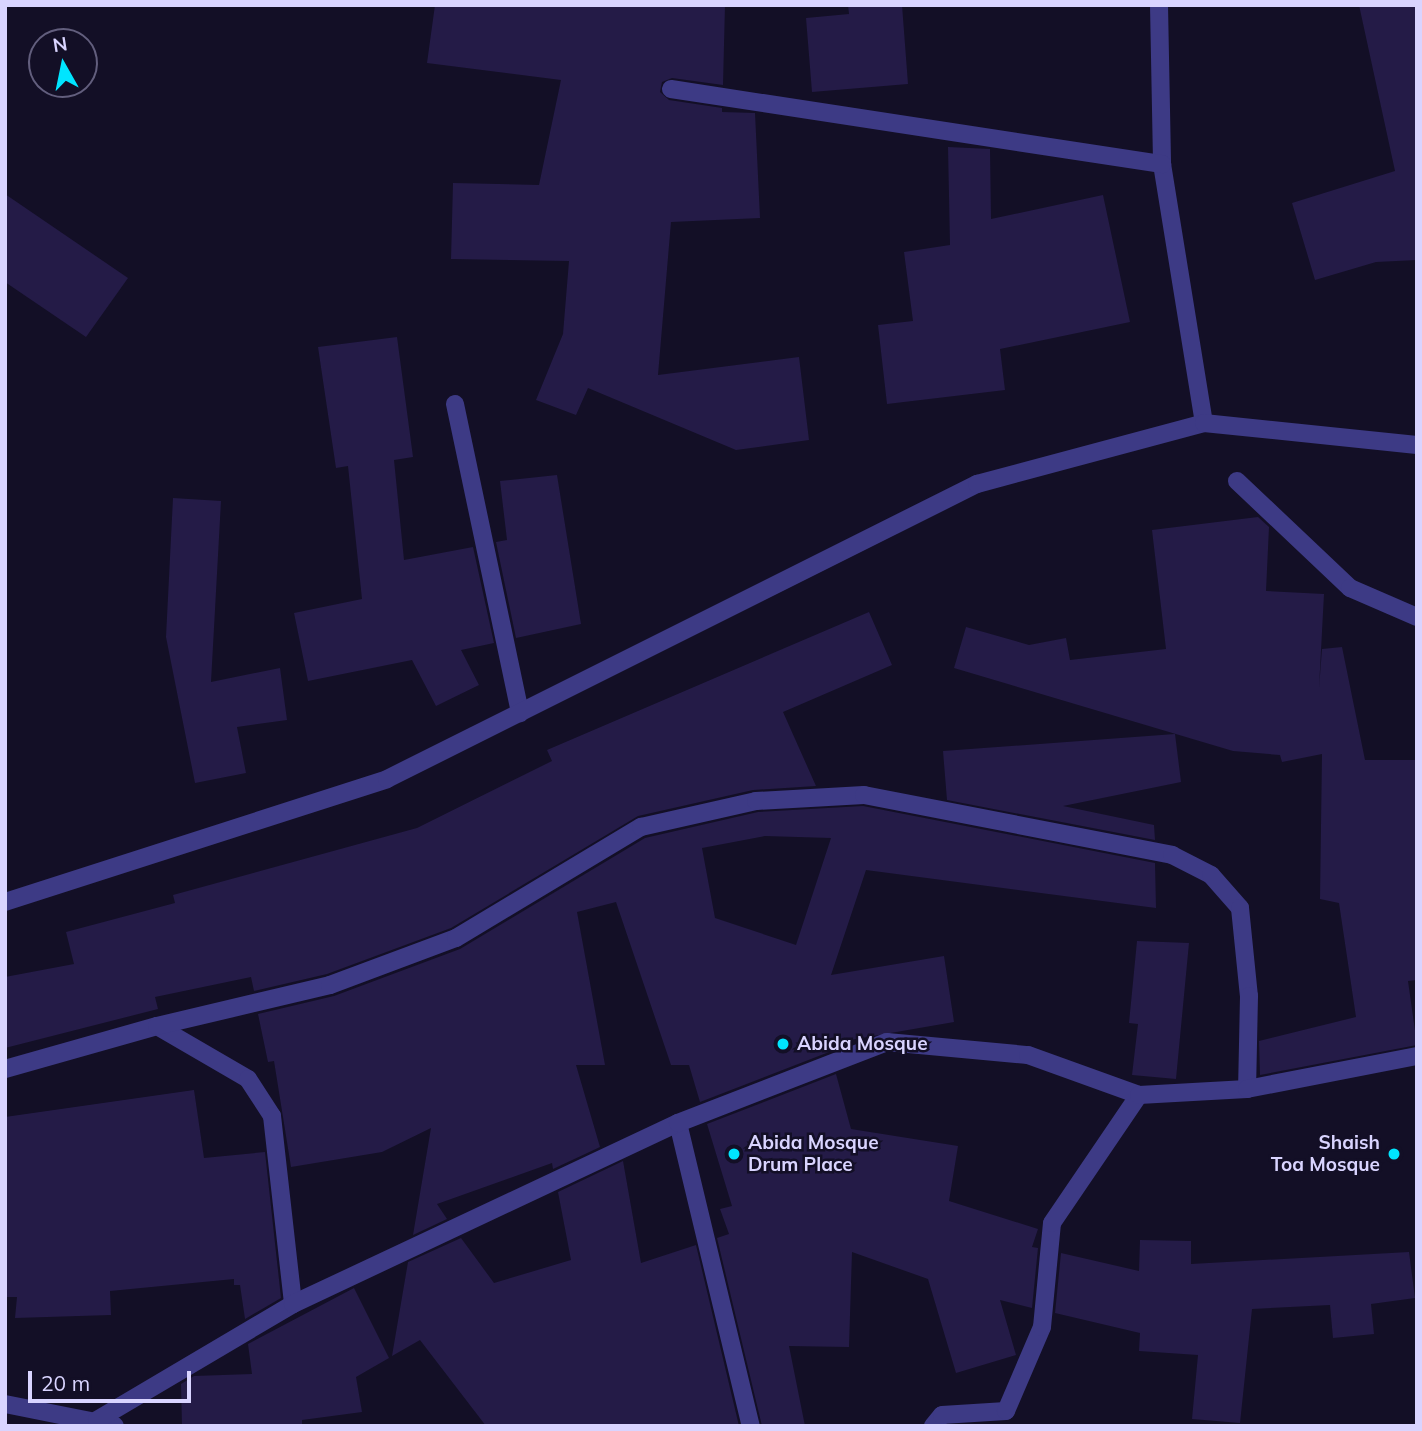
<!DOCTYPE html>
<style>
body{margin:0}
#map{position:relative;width:1422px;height:1431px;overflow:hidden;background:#130f26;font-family:Mulish,sans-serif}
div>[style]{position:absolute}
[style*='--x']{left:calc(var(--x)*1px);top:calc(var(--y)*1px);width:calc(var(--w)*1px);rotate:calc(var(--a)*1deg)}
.building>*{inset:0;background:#241b47}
.minor>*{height:18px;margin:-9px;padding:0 9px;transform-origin:9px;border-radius:9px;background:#3d3a85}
.tertiary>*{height:18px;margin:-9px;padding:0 9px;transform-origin:9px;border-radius:9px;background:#3d3a85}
.dots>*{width:19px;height:19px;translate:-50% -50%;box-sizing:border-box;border:4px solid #130f26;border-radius:50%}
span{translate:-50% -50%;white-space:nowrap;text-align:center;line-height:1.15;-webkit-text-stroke:5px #130f26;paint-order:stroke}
.poi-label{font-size:19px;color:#d9d4ff;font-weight:700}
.left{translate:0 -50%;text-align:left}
.right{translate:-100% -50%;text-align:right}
.frame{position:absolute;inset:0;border:7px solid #d9d4ff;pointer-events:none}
.north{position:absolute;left:28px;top:28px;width:70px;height:70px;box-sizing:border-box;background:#130f26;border:2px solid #625e7d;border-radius:50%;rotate:351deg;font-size:19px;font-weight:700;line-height:28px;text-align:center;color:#d9d4ff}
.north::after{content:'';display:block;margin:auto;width:24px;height:32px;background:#00e5ff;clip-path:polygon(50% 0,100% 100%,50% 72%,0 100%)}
.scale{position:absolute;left:28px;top:1371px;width:163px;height:32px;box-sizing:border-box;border:4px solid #d9d4ff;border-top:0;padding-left:9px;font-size:21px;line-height:24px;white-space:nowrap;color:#d9d4ff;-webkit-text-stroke:5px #130f26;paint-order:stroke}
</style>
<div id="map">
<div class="building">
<div style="clip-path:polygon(435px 5px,725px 5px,723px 85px,672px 78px,662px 82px,660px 92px,669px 100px,722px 108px,722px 112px,755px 113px,760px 218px,671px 222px,658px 375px,799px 357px,809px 440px,736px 450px,588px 388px,576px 415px,536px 400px,563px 334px,569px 261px,451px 259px,453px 183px,539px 185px,561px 80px,427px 63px)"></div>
<div style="clip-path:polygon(848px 5px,902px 5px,908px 84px,812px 92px,806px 18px,849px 14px)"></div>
<div style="clip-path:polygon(1359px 5px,1417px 5px,1417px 260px,1376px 262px,1315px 280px,1292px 203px,1395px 171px)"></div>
<div style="clip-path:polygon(948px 147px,990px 149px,991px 219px,1103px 195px,1130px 322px,1000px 349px,1005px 390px,887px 404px,878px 325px,913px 321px,904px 252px,950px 245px)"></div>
<div style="clip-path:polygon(5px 194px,128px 278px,86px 337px,5px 282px)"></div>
<div style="clip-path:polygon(397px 337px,413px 457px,394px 460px,404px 560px,473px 547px,494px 643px,461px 650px,479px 685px,436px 706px,412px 660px,308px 681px,294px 613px,362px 599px,348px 466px,336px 468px,318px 347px)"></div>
<div style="clip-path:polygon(557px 475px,581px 624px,516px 638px,496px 542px,507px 540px,500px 481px)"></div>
<div style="clip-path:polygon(173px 498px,221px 501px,211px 682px,280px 668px,287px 720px,237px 727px,246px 773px,195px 783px,166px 637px)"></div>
<div style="clip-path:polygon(1258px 517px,1269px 527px,1266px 591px,1324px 594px,1319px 688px,1322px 649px,1342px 647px,1365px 760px,1417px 760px,1417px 980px,1408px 981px,1417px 1045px,1260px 1075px,1259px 1041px,1356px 1017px,1339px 903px,1320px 899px,1322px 754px,1282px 762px,1280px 755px,1233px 751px,954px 668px,966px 627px,1029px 645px,1066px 638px,1070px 660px,1166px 649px,1152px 530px)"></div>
<div style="clip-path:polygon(869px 612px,892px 665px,783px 712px,816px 786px,753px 790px,638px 816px,451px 928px,327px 974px,254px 991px,251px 977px,155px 997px,158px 1009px,5px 1048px,5px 977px,74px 964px,66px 932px,175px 903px,173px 895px,417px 828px,552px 761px,547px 750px)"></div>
<div style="clip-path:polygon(1175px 734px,1181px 782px,1063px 806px,1154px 825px,1155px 840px,947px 800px,943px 751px)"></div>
<div style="clip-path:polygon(evenodd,863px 806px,1155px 863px,1156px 908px,866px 870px,831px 975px,944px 956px,954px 1022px,827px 1044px,829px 1052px,700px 1102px,689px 1065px,671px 1065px,616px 902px,577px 912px,605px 1065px,576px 1065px,600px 1147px,553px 1169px,552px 1163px,437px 1204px,447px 1219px,413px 1235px,431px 1128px,382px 1152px,291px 1167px,274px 1061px,268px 1062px,258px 1014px,334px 996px,460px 949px,645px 838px,758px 812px,863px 806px,765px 836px,831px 838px,796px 945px,715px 918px,702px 848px,765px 836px)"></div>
<div style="clip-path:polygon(1137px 941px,1189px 943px,1176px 1079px,1132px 1075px,1138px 1024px,1129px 1023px)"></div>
<div style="clip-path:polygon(836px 1074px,851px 1129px,958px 1146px,949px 1201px,1038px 1229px,1032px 1247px,1038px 1248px,1032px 1308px,1000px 1300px,1016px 1355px,956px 1373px,928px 1279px,852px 1252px,849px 1347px,789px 1346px,805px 1426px,762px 1426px,717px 1238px,729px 1234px,720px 1209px,732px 1206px,707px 1124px)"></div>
<div style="clip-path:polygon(194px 1090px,204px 1158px,265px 1152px,281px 1298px,245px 1319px,240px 1285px,234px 1285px,234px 1279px,110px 1291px,111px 1315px,15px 1318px,17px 1297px,5px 1297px,5px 1117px)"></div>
<div style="clip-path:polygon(623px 1161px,641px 1263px,696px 1245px,739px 1426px,486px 1426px,420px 1340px,392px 1356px,408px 1262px,461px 1238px,494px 1283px,571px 1260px,558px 1192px)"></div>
<div style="clip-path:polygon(1140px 1240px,1191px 1241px,1191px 1264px,1409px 1252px,1415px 1298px,1371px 1304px,1374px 1334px,1333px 1338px,1330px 1305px,1252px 1309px,1240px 1423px,1192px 1419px,1198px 1355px,1139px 1351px,1140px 1333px,1055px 1313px,1061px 1253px,1139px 1271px)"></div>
<div style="clip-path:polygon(354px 1288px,389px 1358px,356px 1377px,362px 1412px,302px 1420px,302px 1426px,182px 1426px,181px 1384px,194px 1376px,252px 1374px,248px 1344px)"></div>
</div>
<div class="minor">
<div style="--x:1159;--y:5;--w:159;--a:88.9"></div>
<div style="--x:1162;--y:164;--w:262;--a:80.8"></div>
<div style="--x:671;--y:89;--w:497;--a:8.7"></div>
<div style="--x:455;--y:404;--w:316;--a:78.1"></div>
<div style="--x:1237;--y:481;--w:156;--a:43.4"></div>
<div style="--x:1350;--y:588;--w:73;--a:23.4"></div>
<div style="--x:157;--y:1026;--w:105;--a:30.2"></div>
<div style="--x:248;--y:1079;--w:44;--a:57"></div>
<div style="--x:272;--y:1116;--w:189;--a:83.6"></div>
<div style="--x:5;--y:1069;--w:158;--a:-15.8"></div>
<div style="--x:157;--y:1026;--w:178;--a:-13.3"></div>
<div style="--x:330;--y:985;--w:134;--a:-20.5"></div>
<div style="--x:456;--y:938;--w:216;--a:-31"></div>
<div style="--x:641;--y:827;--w:118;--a:-12.7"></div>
<div style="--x:756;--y:801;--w:108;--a:-3.2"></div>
<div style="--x:864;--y:795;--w:314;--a:11"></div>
<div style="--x:1172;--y:855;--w:44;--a:27.1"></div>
<div style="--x:1211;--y:875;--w:44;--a:48.7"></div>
<div style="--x:1240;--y:908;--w:88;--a:84.2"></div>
<div style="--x:1249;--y:996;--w:93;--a:91.2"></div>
<div style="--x:678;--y:1123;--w:312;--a:76.5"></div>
<div style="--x:5;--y:1404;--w:112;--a:11.3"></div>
<div style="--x:97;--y:1420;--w:228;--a:-30.6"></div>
<div style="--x:293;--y:1304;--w:425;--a:-25.2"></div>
<div style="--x:678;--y:1123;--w:224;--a:-21.2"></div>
<div style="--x:887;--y:1042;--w:142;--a:5.3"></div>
<div style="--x:1028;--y:1055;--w:118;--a:19.8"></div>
<div style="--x:933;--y:1426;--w:14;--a:-51"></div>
<div style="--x:942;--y:1415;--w:64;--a:-3.6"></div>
<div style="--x:1006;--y:1411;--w:91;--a:-66.8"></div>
<div style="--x:1042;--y:1327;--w:104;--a:-84.5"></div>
<div style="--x:1052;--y:1223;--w:155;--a:-55.8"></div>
<div style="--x:1139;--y:1095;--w:108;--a:-3.2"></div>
<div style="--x:1247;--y:1089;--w:173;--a:-11"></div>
</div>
<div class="tertiary">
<div style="--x:5;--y:902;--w:401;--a:-17.8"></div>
<div style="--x:387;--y:779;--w:660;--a:-26.57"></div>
<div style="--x:977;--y:484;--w:235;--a:-15"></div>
<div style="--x:1204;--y:423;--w:214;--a:5.9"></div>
</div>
<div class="dots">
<div style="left:783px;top:1044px;background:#00e5ff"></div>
<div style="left:734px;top:1154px;background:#00e5ff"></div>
<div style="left:1394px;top:1154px;background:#00e5ff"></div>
</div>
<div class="poi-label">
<span class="left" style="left:797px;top:1044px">Abida Mosque</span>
<span class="left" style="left:748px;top:1154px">Abida Mosque<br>Drum Place</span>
<span class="right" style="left:1380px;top:1154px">Shaish<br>Toa Mosque</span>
</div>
<div class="frame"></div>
<div class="north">N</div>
<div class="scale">20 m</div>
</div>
